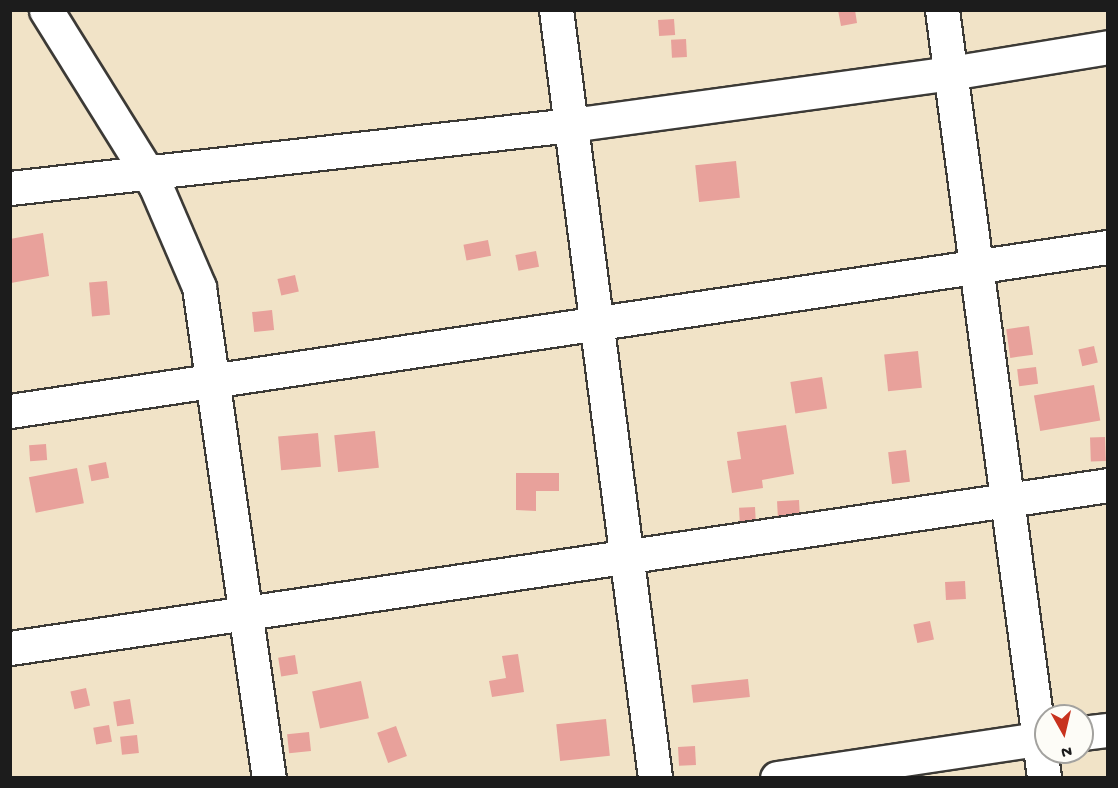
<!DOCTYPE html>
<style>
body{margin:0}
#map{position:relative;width:1118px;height:788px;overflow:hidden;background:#f1e3c7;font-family:"Gochi Hand",sans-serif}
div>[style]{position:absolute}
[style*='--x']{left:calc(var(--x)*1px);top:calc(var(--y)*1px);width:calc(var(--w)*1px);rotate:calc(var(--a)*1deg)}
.building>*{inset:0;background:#e8a19b;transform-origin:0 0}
.roads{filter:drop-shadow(2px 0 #3c3a36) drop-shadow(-2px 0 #3c3a36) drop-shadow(0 2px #3c3a36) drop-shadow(0 -2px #3c3a36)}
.minor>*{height:33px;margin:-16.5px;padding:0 16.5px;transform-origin:16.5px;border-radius:16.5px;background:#fff}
span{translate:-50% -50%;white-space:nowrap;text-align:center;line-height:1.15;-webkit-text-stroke:6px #fdfcf7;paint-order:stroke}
.frame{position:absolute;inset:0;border:12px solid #1c1c1c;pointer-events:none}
.north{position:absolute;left:1034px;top:704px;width:60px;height:60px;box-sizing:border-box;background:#fdfcf7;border:2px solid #a3a29f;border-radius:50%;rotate:172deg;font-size:16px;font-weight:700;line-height:24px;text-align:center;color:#1c1c1c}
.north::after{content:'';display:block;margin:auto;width:21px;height:27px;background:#c8321e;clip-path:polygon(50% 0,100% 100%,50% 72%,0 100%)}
</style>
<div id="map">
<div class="building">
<div style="clip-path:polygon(838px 10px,855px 10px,857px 23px,841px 26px)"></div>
<div style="left:674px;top:19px;width:16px;height:16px;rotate:86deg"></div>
<div style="left:686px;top:39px;width:18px;height:15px;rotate:87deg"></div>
<div style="left:736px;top:161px;width:37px;height:41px;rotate:84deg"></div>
<div style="clip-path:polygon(43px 233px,49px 276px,11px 283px,10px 239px)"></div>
<div style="left:488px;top:240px;width:16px;height:25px;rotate:79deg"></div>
<div style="left:536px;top:251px;width:16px;height:21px;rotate:79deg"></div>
<div style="left:295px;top:275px;width:17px;height:18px;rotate:77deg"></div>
<div style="left:107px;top:281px;width:34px;height:18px;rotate:85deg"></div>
<div style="left:272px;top:310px;width:20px;height:20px;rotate:84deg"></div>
<div style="left:1029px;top:326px;width:29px;height:23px;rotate:82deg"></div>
<div style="left:1094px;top:346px;width:17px;height:16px;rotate:77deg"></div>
<div style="left:918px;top:351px;width:37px;height:34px;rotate:84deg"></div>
<div style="left:1036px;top:367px;width:17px;height:19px;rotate:83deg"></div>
<div style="left:822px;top:377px;width:32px;height:32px;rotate:81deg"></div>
<div style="left:1094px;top:385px;width:36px;height:61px;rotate:80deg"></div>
<div style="clip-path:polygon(786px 425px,794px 474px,762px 480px,763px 488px,732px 493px,727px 461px,741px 459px,737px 432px)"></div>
<div style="left:375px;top:431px;width:37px;height:41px;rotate:84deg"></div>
<div style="left:318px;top:433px;width:34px;height:40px;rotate:85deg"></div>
<div style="left:1105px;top:437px;width:24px;height:15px;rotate:88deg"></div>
<div style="left:46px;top:444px;width:16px;height:17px;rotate:86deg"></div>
<div style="left:906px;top:450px;width:32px;height:18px;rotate:83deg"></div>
<div style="left:106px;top:462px;width:16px;height:18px;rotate:79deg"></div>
<div style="left:77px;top:468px;width:36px;height:49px;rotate:79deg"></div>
<div style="clip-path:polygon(516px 473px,559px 473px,559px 491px,536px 491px,536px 511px,516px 510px)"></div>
<div style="left:799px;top:500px;width:17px;height:22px;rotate:87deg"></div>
<div style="left:755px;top:507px;width:18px;height:16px;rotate:87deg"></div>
<div style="left:965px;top:581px;width:18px;height:20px;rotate:87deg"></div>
<div style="left:930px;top:621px;width:19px;height:17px;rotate:78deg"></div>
<div style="clip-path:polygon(518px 654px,524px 692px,492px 697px,489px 681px,506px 678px,502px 656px)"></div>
<div style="left:295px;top:655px;width:19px;height:17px;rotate:81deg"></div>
<div style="left:748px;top:679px;width:18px;height:57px;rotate:84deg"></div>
<div style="left:361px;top:681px;width:38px;height:50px;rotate:78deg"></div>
<div style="left:86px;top:688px;width:18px;height:16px;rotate:77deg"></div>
<div style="left:130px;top:699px;width:25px;height:17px;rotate:81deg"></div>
<div style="left:606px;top:719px;width:37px;height:50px;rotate:84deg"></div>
<div style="left:109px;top:725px;width:17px;height:16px;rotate:80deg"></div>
<div style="left:396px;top:726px;width:32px;height:20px;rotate:70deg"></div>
<div style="left:309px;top:732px;width:19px;height:22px;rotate:84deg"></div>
<div style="left:137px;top:735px;width:18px;height:17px;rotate:84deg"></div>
<div style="left:695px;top:746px;width:19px;height:17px;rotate:87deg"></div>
</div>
<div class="roads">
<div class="minor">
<div style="--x:46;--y:10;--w:208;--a:58.1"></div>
<div style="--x:156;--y:187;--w:109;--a:66.7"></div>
<div style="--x:199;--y:287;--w:496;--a:81.9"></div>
<div style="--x:556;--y:10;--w:774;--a:82.65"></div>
<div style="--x:942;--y:10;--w:775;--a:82.43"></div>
<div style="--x:10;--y:188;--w:565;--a:-6.41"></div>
<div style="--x:571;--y:125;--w:383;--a:-7.8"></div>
<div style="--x:950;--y:73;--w:160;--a:-9.3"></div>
<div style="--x:10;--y:411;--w:1110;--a:-8.5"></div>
<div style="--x:10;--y:648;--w:1110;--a:-8.44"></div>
<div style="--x:1082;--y:733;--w:26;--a:-7"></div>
<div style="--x:777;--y:778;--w:272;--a:-8.5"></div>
</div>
</div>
<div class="frame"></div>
<div class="north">N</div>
</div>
